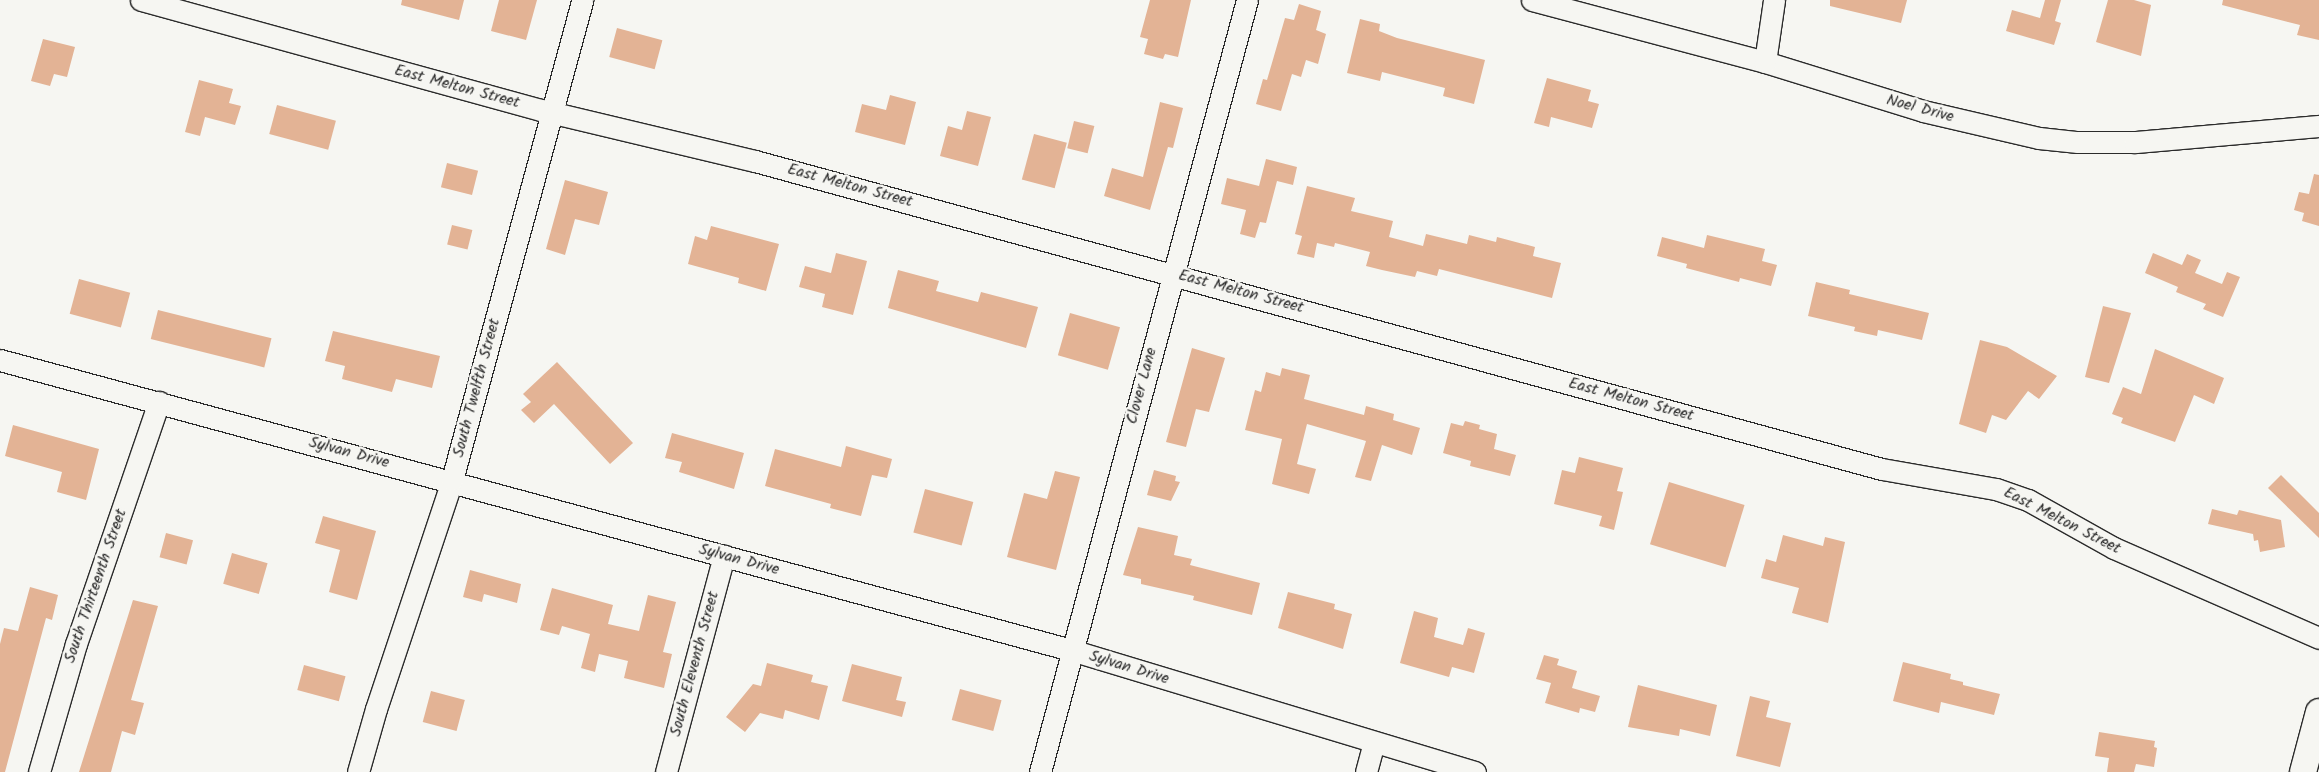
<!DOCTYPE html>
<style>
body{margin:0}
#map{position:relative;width:2319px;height:772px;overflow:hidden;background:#f6f6f2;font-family:Kalam,sans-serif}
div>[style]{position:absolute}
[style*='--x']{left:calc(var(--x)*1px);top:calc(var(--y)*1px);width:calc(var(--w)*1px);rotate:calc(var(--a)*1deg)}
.building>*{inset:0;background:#e3b395;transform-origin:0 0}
.roads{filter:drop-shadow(1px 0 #2b2b2b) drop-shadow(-1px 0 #2b2b2b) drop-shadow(0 1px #2b2b2b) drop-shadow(0 -1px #2b2b2b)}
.minor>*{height:21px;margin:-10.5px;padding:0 10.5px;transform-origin:10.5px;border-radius:10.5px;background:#f6f6f2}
.major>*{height:26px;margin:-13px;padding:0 13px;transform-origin:13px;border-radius:13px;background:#f6f6f2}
span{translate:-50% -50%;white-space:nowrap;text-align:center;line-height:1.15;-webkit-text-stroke:5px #f6f6f2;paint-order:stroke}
.street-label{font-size:16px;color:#2b2b2b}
</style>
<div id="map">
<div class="building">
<div style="clip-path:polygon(402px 0,464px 0,459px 20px,401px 5px)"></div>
<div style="clip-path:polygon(499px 0,537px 0,526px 40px,491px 31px)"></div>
<div style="clip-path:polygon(1150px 0,1191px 0,1178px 57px,1165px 54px,1163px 59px,1144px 54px,1148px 39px,1140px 37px)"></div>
<div style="clip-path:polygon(1830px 0,1907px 0,1901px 23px,1830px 6px)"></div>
<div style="clip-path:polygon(2045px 0,2061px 0,2055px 21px,2061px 23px,2054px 45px,2006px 31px,2012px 10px,2040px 18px)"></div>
<div style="clip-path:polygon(2108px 0,2134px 0,2151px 5px,2141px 56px,2096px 42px)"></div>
<div style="clip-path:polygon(2223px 0,2319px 0,2319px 40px,2297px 35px,2300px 25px,2222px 5px)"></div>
<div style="clip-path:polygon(1299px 4px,1321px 11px,1316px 30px,1326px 34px,1318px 64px,1306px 60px,1301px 77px,1292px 74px,1281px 111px,1256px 104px,1263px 79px,1267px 80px,1285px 18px,1294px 20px)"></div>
<div style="clip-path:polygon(1360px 19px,1380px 24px,1379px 31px,1397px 38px,1485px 60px,1474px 104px,1443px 96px,1445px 88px,1382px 72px,1380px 81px,1347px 73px)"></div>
<div style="left:617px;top:28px;width:47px;height:30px;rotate:15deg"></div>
<div style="clip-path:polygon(43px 39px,75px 47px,67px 77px,54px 74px,50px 86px,31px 81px)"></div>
<div style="clip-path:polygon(1547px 78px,1591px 90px,1588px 101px,1599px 104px,1592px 128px,1551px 117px,1549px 127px,1534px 123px)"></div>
<div style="clip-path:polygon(199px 80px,233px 89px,229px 103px,241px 106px,235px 125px,205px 117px,200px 136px,185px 132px)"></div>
<div style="clip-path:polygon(890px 95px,916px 102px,905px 145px,855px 132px,862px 104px,886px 110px)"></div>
<div style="clip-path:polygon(1160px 102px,1183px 108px,1173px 148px,1168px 147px,1150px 210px,1104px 196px,1112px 168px,1143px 177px)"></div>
<div style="left:277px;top:105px;width:61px;height:30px;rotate:15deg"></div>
<div style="clip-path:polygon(967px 111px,991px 117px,978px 166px,940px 156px,948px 126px,962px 130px)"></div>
<div style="left:1074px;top:121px;width:21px;height:28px;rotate:14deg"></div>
<div style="left:1034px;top:134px;width:34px;height:47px;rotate:15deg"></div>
<div style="clip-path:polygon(1266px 159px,1297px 167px,1293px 185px,1277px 181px,1266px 223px,1260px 222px,1255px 238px,1240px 234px,1246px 210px,1221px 204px,1227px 178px,1259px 186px)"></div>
<div style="left:447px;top:163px;width:32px;height:25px;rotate:14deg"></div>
<div style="clip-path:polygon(2314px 174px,2319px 175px,2319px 226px,2302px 221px,2304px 213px,2294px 210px,2299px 192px,2309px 194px)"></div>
<div style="clip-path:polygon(565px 180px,608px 192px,599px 225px,575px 219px,565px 255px,546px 249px)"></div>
<div style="clip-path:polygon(1307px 186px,1355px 198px,1351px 211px,1393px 221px,1389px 237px,1423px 246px,1426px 234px,1467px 244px,1469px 235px,1496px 242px,1497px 237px,1535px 247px,1533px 256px,1561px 263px,1552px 298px,1439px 269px,1437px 276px,1417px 271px,1415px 277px,1382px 270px,1366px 266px,1370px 252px,1335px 243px,1334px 247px,1317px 243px,1314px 258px,1297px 254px,1302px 236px,1295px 234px)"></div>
<div style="left:452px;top:225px;width:21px;height:20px;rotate:14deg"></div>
<div style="clip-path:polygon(711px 226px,779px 244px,766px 291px,738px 283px,739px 278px,688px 264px,695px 236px,707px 240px)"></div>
<div style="clip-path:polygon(1707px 235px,1765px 249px,1762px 261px,1777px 265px,1771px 286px,1740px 278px,1739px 282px,1686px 268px,1687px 264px,1657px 256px,1662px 237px,1704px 248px)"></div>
<div style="clip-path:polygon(836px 253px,867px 261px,853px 315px,822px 307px,825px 294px,799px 287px,805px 266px,831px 273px)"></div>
<div style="clip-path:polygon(2153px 253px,2182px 265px,2187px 254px,2201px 260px,2195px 273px,2222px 284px,2227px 272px,2240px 277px,2223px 317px,2203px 309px,2206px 304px,2176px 292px,2178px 287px,2145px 273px)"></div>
<div style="clip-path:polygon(898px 270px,939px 281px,936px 291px,978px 302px,981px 292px,1038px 307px,1026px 348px,888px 308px)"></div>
<div style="left:79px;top:279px;width:53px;height:36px;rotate:15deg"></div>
<div style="clip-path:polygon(1816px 282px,1850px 290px,1849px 294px,1929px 313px,1922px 340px,1878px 330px,1877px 336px,1854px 331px,1855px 327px,1808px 316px)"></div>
<div style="clip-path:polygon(2103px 306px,2131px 313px,2109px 383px,2085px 377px)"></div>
<div style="left:158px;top:310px;width:117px;height:30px;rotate:14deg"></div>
<div style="left:1070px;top:313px;width:52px;height:44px;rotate:16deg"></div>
<div style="clip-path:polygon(333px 331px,440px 356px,432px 388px,396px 379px,392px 392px,342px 379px,345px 366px,325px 361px)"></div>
<div style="clip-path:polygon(1980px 340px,2007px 347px,2057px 376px,2039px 399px,2028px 391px,2006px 420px,1992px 415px,1986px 433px,1959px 424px)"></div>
<div style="clip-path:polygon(1192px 348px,1225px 358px,1209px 412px,1196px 409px,1186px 447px,1166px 442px)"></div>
<div style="clip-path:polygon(2155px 349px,2224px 378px,2214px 404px,2194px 395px,2175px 442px,2121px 423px,2123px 418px,2112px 414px,2123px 387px,2141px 394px)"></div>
<div style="clip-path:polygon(557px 362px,633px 443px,610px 464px,554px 404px,534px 423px,521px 410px,531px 402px,523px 394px)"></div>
<div style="clip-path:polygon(1282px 368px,1310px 375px,1304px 399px,1364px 415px,1366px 406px,1394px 414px,1393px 420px,1420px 428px,1412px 455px,1382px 445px,1371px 481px,1355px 477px,1366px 441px,1307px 424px,1297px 464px,1316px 469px,1309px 494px,1272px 484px,1282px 439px,1245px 430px,1255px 390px,1261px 392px,1266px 372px,1280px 376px)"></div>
<div style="clip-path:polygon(1465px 421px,1480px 425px,1479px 429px,1497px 434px,1494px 449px,1516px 455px,1510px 476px,1470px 466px,1471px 461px,1443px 453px,1451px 423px,1463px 426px)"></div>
<div style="clip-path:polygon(13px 425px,99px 449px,86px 500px,57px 492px,62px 472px,5px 456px)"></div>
<div style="clip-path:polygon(672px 433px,744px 453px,734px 489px,679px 472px,682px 462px,665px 458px)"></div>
<div style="clip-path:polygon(846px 446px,892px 459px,887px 478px,872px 475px,861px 516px,830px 508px,831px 504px,765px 486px,775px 449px,841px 467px)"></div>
<div style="clip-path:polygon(1579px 457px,1623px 468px,1617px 491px,1623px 492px,1614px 530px,1599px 526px,1602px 516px,1554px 504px,1562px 470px,1575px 473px)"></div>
<div style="clip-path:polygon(1154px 470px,1176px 476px,1175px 481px,1180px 482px,1171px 501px,1147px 495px)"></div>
<div style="clip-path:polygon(1055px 471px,1080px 477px,1056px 570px,1007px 557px,1024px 493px,1047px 499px)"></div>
<div style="clip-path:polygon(2281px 475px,2319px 513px,2319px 538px,2268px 488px)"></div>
<div style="left:1669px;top:482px;width:79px;height:65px;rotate:17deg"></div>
<div style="left:925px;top:489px;width:50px;height:45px;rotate:15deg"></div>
<div style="clip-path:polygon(2212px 509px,2237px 515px,2239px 510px,2281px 520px,2285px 547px,2260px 552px,2258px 540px,2254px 541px,2253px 534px,2208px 524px)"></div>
<div style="clip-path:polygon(323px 516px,376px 531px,357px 600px,329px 592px,340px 550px,315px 543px)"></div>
<div style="clip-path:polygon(1138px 527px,1178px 536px,1174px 555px,1192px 559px,1190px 565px,1260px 583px,1252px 615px,1193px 600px,1194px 596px,1141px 584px,1141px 579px,1123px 575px)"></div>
<div style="left:166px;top:533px;width:28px;height:25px;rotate:15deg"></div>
<div style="clip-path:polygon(1783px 535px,1823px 546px,1825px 537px,1845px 542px,1828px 623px,1792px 613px,1799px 588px,1761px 578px,1766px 559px,1776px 562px)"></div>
<div style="left:232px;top:553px;width:37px;height:32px;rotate:16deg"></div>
<div style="clip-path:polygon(470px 570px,521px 584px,517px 603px,484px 594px,482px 602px,463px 597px)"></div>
<div style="clip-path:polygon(30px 587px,58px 595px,52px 620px,46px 618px,5px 772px,0 772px,0 644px,4px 628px,18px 631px)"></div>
<div style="clip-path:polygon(552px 588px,613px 605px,608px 624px,639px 631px,648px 595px,676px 602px,663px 652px,672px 654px,664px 688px,624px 678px,628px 661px,599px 654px,595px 672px,581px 668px,590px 634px,562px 626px,559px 635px,540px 630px)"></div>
<div style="clip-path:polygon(1288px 592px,1335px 604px,1334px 609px,1352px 614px,1343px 649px,1278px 628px)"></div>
<div style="clip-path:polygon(133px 600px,158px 606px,131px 700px,144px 703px,135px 735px,122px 731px,111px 772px,79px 772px)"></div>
<div style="clip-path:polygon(1414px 611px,1438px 618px,1434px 637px,1463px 645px,1468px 628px,1485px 633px,1474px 673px,1452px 667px,1449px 677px,1400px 663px)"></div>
<div style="clip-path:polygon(1544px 655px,1559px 659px,1557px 665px,1577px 671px,1572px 688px,1600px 696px,1595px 712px,1580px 708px,1579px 713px,1545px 703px,1551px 683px,1536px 679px)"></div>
<div style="clip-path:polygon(1903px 662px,1951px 674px,1950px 679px,1963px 682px,1963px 685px,2000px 694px,1994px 715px,1941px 702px,1939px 713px,1893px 701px)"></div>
<div style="clip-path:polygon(767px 663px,813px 675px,811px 682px,828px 686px,819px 720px,785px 710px,783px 719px,760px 713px,745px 732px,726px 717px,753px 684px,761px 686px)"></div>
<div style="clip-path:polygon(852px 664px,902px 677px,896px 700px,906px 702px,902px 717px,842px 701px)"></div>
<div style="left:304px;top:665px;width:43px;height:26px;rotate:15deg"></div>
<div style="clip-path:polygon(1638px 685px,1717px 705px,1710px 736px,1680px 729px,1679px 736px,1628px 727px)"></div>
<div style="left:960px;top:689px;width:43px;height:32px;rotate:15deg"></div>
<div style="left:431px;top:691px;width:35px;height:32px;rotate:15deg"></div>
<div style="clip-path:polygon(1750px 696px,1770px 701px,1766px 717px,1791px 723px,1780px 767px,1736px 756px)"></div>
<div style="clip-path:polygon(2099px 732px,2155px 741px,2154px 747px,2157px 748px,2154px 767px,2136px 764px,2134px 772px,2107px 772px,2109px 758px,2095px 756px)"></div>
</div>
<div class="roads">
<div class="minor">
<div style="--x:141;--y:0;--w:415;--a:15.4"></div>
<div style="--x:541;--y:110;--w:220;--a:13.4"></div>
<div style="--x:755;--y:161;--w:1168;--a:15.29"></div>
<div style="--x:1882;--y:469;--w:116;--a:10"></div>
<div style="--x:1996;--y:489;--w:34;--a:19"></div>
<div style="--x:2028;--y:500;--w:98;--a:29.2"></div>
<div style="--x:2114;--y:548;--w:224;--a:23.7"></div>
<div style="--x:1532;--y:0;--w:241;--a:14.9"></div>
<div style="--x:1765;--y:62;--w:165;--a:17.2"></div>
<div style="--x:1923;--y:111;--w:119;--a:13.1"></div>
<div style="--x:2039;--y:138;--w:39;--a:6"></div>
<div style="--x:2078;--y:142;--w:57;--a:0"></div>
<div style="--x:2135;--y:142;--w:185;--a:-5"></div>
<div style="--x:1765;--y:62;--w:63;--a:-81.7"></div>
<div style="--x:0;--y:360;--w:1110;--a:15.15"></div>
<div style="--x:1071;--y:650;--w:422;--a:16.8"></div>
<div style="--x:39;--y:772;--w:133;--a:-73.9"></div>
<div style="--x:76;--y:644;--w:256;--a:-71.1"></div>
<div style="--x:358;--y:772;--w:66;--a:-74.1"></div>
<div style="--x:376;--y:709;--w:241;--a:-71.6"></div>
<div style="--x:452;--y:480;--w:497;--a:-74.8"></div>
<div style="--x:666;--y:772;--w:224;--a:-75"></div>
<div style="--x:1040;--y:772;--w:799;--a:-74.99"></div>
<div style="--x:1366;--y:772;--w:30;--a:-75"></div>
</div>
<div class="major">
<div style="--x:2303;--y:772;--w:62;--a:-75.1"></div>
</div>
</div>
<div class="street-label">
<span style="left:457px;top:87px;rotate:15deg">East Melton Street</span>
<span style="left:1920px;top:109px;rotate:15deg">Noel Drive</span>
<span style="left:850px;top:186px;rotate:15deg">East Melton Street</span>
<span style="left:1241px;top:292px;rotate:15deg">East Melton Street</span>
<span style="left:1142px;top:386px;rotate:-75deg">Clover Lane</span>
<span style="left:477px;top:388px;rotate:-75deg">South Twelfth Street</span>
<span style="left:1631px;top:400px;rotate:15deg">East Melton Street</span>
<span style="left:349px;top:453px;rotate:15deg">Sylvan Drive</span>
<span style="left:2062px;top:521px;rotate:27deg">East Melton Street</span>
<span style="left:739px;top:560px;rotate:15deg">Sylvan Drive</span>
<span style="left:96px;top:586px;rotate:-71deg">South Thirteenth Street</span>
<span style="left:695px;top:664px;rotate:-75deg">South Eleventh Street</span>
<span style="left:1129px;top:668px;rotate:17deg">Sylvan Drive</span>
</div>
</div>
